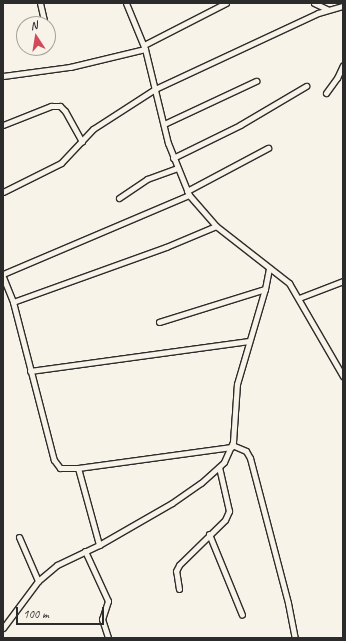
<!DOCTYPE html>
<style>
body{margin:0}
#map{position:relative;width:346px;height:641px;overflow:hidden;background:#f7f3e8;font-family:Caveat,sans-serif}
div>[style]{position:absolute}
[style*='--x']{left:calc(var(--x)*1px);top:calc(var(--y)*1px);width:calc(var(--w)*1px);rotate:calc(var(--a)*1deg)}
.roads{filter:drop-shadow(1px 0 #2b2b2b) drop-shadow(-1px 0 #2b2b2b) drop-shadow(0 1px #2b2b2b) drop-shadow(0 -1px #2b2b2b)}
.street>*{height:5px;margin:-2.5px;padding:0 2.5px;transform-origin:2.5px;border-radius:2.5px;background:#f7f3e8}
span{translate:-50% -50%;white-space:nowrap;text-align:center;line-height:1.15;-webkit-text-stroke:4px #f7f3e8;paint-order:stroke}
.frame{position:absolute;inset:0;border:4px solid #2b2b2b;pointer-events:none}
.north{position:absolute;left:16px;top:16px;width:40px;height:40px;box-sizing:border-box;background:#f7f3e8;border:1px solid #a5a39c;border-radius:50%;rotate:348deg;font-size:11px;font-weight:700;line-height:16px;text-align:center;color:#2b2b2b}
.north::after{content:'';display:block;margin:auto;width:14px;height:18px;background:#d1495b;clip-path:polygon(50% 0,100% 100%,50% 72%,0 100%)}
.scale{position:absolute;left:16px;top:607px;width:88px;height:18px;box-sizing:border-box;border:2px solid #2b2b2b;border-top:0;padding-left:5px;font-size:12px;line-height:14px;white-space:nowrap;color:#2b2b2b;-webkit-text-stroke:3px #f7f3e8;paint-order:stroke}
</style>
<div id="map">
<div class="roads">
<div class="street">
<div style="--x:40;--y:3;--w:18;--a:77"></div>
<div style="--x:126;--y:3;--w:50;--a:67.6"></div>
<div style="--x:145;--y:49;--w:97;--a:76.3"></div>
<div style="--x:168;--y:143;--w:56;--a:68"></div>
<div style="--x:189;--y:195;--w:41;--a:48.9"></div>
<div style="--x:216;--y:226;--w:93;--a:38"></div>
<div style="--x:289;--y:283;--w:108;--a:59.9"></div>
<div style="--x:314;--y:3;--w:14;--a:25"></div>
<div style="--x:144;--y:45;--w:92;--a:-27.1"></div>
<div style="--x:3;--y:76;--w:68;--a:-7.7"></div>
<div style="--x:70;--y:67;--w:77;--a:-13.5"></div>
<div style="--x:326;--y:93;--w:19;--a:-54"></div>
<div style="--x:337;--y:78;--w:14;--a:-65"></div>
<div style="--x:164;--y:124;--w:102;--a:-25.1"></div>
<div style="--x:3;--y:125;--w:52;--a:-21.6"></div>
<div style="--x:51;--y:106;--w:9;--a:0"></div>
<div style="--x:60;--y:106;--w:7;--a:45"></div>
<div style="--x:65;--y:111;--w:35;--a:61"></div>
<div style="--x:173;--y:158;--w:75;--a:-26.2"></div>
<div style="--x:240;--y:125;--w:77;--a:-30.6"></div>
<div style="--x:187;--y:191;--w:92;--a:-28"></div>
<div style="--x:3;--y:192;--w:65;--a:-26.6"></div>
<div style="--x:61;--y:163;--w:47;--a:-46.7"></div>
<div style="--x:93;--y:129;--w:74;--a:-32.8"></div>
<div style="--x:155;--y:89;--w:180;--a:-25"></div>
<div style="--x:318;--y:13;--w:26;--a:-16"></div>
<div style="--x:119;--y:198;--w:34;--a:-34"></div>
<div style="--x:147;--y:179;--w:32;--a:-20"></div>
<div style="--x:3;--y:274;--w:202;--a:-23"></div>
<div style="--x:3;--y:277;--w:27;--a:68"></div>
<div style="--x:13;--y:302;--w:163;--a:75.5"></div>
<div style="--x:54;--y:460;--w:10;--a:53"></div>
<div style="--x:60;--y:468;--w:18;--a:0"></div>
<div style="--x:78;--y:468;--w:155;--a:-7.8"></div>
<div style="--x:299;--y:298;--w:47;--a:-21.1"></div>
<div style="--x:13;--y:302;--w:163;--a:-19.8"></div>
<div style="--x:166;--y:247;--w:54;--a:-22.8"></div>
<div style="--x:159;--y:322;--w:111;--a:-17.3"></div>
<div style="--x:30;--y:371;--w:221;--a:-7.8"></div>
<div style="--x:232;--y:445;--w:15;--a:23"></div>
<div style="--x:246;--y:451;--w:8;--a:60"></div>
<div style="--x:250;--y:458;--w:150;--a:75.3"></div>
<div style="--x:288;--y:603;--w:36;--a:79"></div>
<div style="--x:78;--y:468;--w:80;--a:74.7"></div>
<div style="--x:209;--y:534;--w:87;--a:67.8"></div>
<div style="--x:19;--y:537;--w:48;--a:66.6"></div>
<div style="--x:85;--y:551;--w:55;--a:65.3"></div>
<div style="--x:108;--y:601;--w:19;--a:108"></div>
<div style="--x:102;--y:619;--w:20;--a:72"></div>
<div style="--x:179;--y:589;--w:18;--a:-99"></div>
<div style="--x:176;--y:571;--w:7;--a:-63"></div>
<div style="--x:179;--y:565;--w:64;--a:-44.4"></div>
<div style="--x:225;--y:520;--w:10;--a:-66"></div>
<div style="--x:229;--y:511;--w:45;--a:-102.8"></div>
<div style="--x:3;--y:628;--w:59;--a:-53.3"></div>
<div style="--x:38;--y:581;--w:25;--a:-40"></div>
<div style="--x:57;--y:565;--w:47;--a:-25.5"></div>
<div style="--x:99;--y:545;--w:84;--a:-29.9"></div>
<div style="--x:172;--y:503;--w:35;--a:-35"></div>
<div style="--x:201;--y:483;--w:31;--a:-42"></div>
<div style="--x:224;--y:462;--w:22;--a:-66"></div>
<div style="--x:233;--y:442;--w:58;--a:-86.1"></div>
<div style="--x:237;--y:384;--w:99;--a:-73.6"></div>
<div style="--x:265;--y:289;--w:21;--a:-79"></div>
</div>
</div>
<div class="frame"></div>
<div class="north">N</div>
<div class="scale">100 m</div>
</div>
